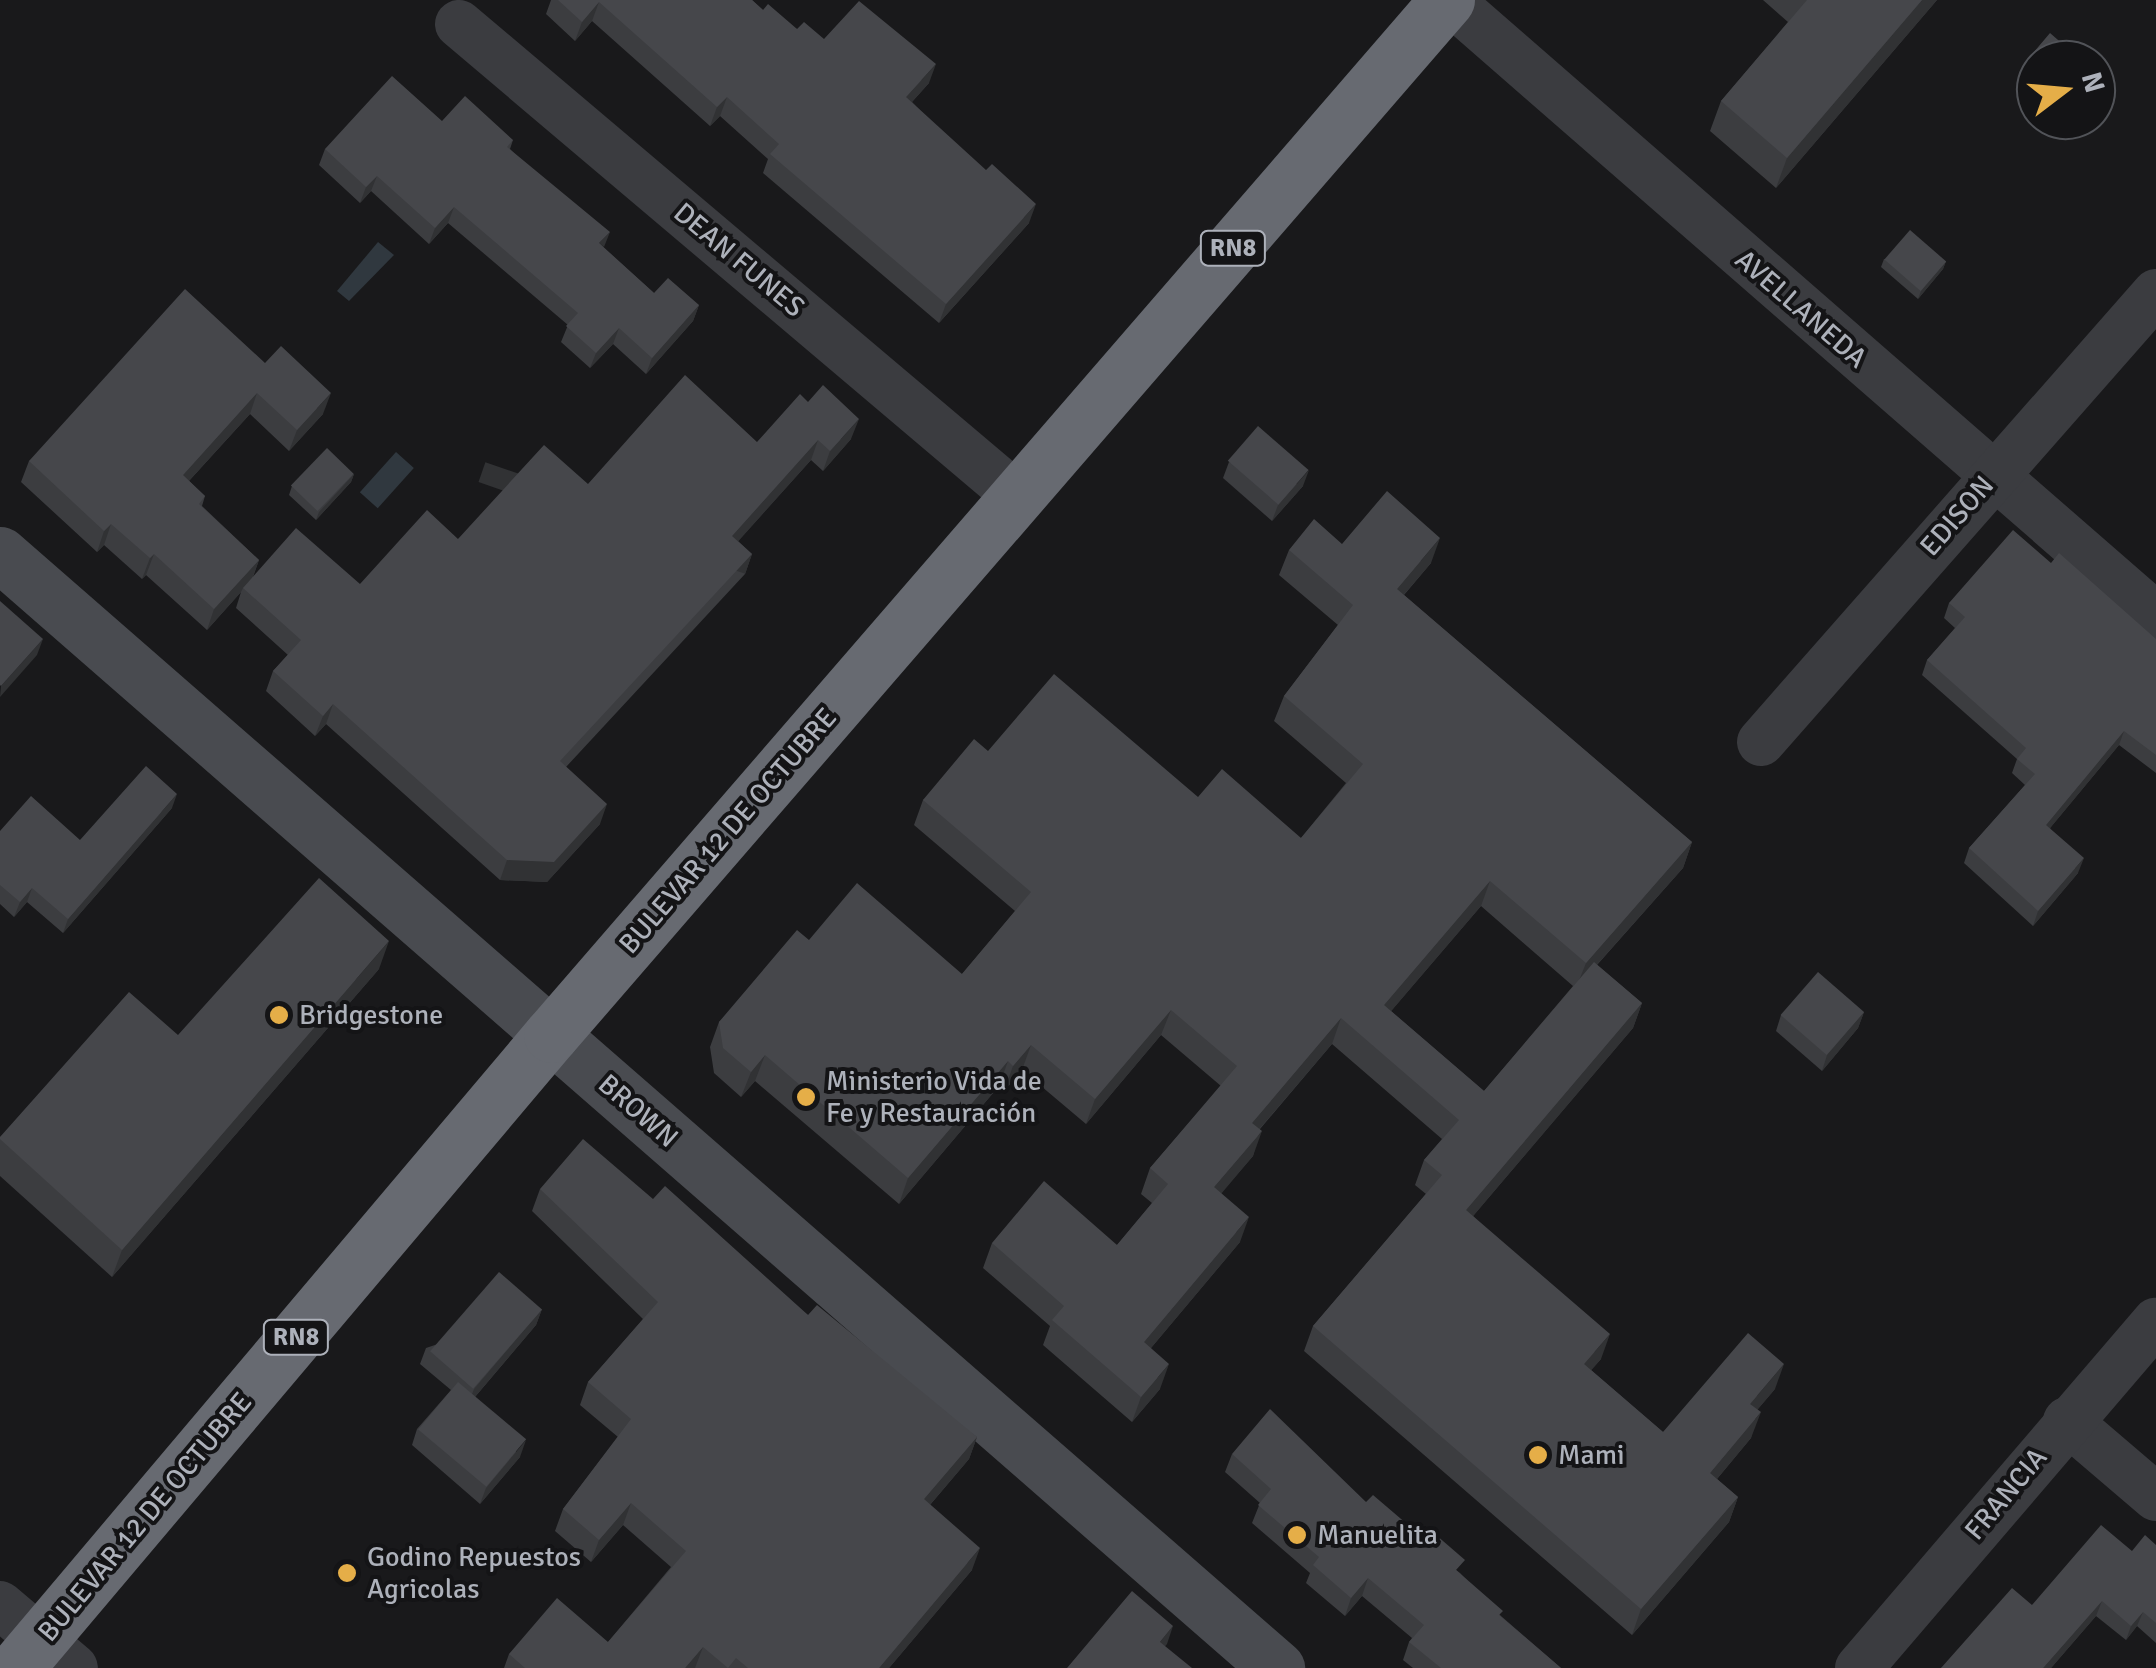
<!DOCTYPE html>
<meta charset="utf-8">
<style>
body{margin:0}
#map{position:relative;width:2156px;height:1668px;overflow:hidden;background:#19191b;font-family:Signika,sans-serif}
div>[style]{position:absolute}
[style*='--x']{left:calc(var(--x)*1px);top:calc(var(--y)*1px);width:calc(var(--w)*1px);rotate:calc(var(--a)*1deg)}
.water>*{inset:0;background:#30383f;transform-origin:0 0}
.street>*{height:48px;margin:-24px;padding:0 24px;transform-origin:24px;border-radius:24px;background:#3b3c40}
.secondary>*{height:55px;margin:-27.5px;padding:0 27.5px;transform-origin:27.5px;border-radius:27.5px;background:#494b50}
.highway>*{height:55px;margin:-27.5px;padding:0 27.5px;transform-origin:27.5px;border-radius:27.5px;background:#676a71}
.wall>*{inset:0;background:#3c3d40}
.shaded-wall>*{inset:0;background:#313234;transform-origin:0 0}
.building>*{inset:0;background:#46474b;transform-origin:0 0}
.dots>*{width:28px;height:28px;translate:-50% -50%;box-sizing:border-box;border:5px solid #141416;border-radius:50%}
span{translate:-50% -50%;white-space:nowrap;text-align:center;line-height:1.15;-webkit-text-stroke:8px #141416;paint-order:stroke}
.shield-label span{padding:2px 8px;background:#141416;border:2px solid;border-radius:8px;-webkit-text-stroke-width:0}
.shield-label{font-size:25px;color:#adb1ba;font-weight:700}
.street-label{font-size:28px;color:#adb1ba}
.poi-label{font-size:28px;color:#adb1ba}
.left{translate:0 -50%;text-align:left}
.north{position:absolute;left:2016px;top:40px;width:100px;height:100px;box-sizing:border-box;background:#141416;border:2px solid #515358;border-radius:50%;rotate:74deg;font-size:28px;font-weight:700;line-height:40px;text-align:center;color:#adb1ba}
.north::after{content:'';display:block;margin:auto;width:35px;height:45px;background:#e5ae48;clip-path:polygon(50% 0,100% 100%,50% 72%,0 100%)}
</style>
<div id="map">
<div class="water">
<div style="clip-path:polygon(378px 242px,394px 255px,349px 301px,337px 291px)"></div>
<div style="left:396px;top:452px;width:24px;height:54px;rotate:42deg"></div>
</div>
<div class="street">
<div style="--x:1449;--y:0;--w:938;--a:41.07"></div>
<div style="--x:459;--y:24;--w:732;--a:40.24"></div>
<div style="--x:1761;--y:742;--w:598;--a:-48.66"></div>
<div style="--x:2067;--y:1421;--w:117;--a:40.5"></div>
<div style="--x:0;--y:1605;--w:97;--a:40.4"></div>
<div style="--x:1859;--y:1668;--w:456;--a:-49.4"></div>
</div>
<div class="secondary">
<div style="--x:0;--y:554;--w:1695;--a:41.1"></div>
</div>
<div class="highway">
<div style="--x:16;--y:1668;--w:829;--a:-49.8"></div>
<div style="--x:551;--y:1035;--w:1369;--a:-49.12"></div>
</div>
<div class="wall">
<div style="clip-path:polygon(551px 0,752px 0,763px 10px,797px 29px,929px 83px,912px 102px,1029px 223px,939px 323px,763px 173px,768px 159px,720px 116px,710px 126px,592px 21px,575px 41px,546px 14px)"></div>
<div style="clip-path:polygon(1763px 0,1937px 0,1776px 188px,1710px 131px,1721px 101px,1788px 22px)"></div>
<div style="clip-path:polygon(2027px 60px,2036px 60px,2036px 78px,2024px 68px)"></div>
<div style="clip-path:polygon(442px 121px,513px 140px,510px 149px,604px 248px,654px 293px,699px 305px,693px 321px,646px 374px,613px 344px,590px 368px,561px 342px,568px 325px,448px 223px,429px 244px,371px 191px,360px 203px,319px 165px,325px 149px)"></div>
<div style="clip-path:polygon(1884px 259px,1946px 261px,1943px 269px,1918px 299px,1881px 267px)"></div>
<div style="clip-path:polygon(265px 363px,323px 414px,289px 451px,250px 414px,189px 481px,205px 496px,202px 506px,259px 560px,253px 577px,360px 584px,458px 539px,588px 484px,757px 442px,851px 439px,823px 471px,811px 460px,738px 541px,752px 554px,745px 574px,566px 767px,600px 824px,547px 882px,500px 880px,326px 724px,315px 736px,266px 691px,273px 671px,288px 655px,236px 608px,241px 592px,207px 630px,146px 575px,142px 579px,104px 545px,97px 552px,21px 482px,29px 461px)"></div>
<div style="clip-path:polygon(1229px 462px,1303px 486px,1272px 521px,1223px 478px)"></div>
<div style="clip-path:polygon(354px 474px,351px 482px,316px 520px,289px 495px,292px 486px)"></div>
<div style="clip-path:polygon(evenodd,1342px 544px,1431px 563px,1404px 595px,1692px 842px,1683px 868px,1597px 965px,1642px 1003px,1633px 1028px,1473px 1216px,1601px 1359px,1591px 1370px,1663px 1432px,1775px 1389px,1757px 1410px,1751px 1438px,1717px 1479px,1738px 1497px,1729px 1522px,1632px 1635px,1304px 1351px,1313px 1326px,1426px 1194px,1415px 1185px,1424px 1160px,1442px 1139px,1332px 1044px,1260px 1129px,1253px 1156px,1221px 1193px,1240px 1242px,1151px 1348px,1160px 1389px,1132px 1422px,1043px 1345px,1050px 1326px,983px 1268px,992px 1243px,1117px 1245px,1152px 1203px,1141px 1194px,1150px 1168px,1221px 1086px,1161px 1035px,1086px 1124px,1022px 1070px,1004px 1091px,999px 1086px,899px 1204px,755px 1081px,741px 1097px,714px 1073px,710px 1047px,719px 1022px,809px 940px,962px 974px,1015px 911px,914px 825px,923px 800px,988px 751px,1198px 797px,1301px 838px,1346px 783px,1274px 721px,1284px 696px,1338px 625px,1279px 575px,1289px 550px,1342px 544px,1481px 906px,1573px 986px,1484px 1091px,1391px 1011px,1481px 906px)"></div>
<div style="clip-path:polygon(2051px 563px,2156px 639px,2156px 773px,2119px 745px,2050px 828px,2078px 873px,2033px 926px,1964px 863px,1969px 848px,2025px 785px,2012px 773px,2017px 759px,1922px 675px,1927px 660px,1955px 628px,1944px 618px,1949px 603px)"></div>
<div style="clip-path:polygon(172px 808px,63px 933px,27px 902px,14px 917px,0 904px,0 831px,80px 840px)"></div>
<div style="clip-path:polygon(379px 969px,112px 1277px,0 1176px,0 1137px)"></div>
<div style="clip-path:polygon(1864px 1012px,1858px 1028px,1822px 1071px,1776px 1031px,1781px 1015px)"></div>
<div style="clip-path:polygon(540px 1189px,653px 1199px,808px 1315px,977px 1437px,969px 1459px,930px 1505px,972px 1570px,889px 1668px,504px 1668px,509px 1654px,608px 1642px,671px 1567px,623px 1525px,591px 1562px,555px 1531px,563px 1509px,618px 1437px,580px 1405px,588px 1382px,643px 1319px,532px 1211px)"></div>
<div style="clip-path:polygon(542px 1309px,536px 1325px,475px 1397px,520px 1457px,480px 1504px,412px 1445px,417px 1429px,451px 1390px,420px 1364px,426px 1348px)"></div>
<div style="clip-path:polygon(1232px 1454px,1366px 1502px,1460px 1573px,1501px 1616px,1561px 1668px,1413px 1668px,1403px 1660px,1409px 1642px,1412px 1638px,1362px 1596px,1345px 1616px,1306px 1583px,1310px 1573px,1252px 1523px,1260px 1503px,1225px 1472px)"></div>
<div style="clip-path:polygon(2156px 1545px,2156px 1643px,2137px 1626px,2126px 1640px,2096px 1616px,2051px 1668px,1941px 1668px,2032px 1605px,2132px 1551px)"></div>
</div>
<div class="shaded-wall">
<div style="clip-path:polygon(1922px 0,1937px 0,1776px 188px,1787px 158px)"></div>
<div style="clip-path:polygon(599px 2px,592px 21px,575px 41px,582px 22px)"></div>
<div style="clip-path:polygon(936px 64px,929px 83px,899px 116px,906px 97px)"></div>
<div style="clip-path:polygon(727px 97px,720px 116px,710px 126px,717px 107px)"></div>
<div style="clip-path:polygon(377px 176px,371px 191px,360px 203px,366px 187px)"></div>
<div style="clip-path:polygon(1036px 204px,1029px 223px,939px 323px,946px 304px)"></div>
<div style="clip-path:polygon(454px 207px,448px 223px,429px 244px,435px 228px)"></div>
<div style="clip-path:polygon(610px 232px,604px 247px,599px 243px)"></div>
<div style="clip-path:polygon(1946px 261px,1943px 269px,1918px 299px,1921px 291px)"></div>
<div style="clip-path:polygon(699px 305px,693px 321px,646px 374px,652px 358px)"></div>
<div style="clip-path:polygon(619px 328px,613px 344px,590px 368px,596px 353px)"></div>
<div style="clip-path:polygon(257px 393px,250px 414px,175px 496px,183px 475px)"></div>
<div style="clip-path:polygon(331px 393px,323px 414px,289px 451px,297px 430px)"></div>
<div style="clip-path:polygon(859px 419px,851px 439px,823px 471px,830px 451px)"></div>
<div style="clip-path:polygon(818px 440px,811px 460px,725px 556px,732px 536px)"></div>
<div style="clip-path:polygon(1309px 470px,1303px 486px,1272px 521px,1278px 505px)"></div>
<div style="clip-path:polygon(354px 474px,351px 482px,316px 520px,319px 512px)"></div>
<div style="clip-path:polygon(111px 524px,104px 545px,97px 552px,104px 531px)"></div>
<div style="clip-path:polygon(1440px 538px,1431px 563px,1387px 614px,1397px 589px)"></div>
<div style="clip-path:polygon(154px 554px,146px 575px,142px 579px,150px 558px)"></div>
<div style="left:752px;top:554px;width:21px;height:282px;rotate:109deg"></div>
<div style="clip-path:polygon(259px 560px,251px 581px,243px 588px,241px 592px,207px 630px,214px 609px)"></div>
<div style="clip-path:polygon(43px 639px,37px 655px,0 697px,1px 686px)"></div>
<div style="clip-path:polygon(333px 704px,326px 724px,315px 736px,323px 716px)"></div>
<div style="clip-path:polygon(2124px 731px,2119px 745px,2041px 839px,2046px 825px)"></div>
<div style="clip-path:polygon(177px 794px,172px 808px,63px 933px,68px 919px)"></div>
<div style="clip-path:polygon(607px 804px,600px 824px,547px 882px,500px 880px,507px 860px)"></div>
<div style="clip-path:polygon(1692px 842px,1683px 868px,1576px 988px,1586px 963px)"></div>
<div style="clip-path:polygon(2084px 858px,2078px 873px,2033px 926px,2038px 911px)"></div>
<div style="clip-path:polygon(1490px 881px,1481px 906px,1375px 1030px,1384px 1005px)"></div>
<div style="clip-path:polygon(32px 888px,27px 902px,14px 917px,20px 902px)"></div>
<div style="clip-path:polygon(389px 941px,379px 969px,112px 1277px,122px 1250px)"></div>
<div style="clip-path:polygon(1642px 1003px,1633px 1028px,1457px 1235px,1466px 1210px)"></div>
<div style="clip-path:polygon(1171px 1010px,1161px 1035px,1086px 1124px,1095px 1099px)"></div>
<div style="clip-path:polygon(1864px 1012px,1858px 1028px,1822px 1071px,1827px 1055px)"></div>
<div style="clip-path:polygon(1341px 1018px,1332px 1044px,1243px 1148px,1252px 1123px)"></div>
<div style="clip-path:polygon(1031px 1045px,1022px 1070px,1004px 1091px,1013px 1066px)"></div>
<div style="clip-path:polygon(765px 1055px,755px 1081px,741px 1097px,751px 1072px)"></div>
<div style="clip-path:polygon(1008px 1061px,999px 1086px,899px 1204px,908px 1178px)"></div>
<div style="clip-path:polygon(1262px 1131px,1253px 1156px,1205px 1213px,1214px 1187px)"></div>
<div style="clip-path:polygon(1249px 1217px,1240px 1242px,1135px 1367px,1144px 1342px)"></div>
<div style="clip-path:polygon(542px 1309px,536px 1325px,468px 1405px,474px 1389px)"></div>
<div style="clip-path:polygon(1610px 1334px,1601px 1359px,1575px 1389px,1584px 1364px)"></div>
<div style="clip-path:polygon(1169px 1364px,1160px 1389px,1132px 1422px,1141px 1397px)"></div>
<div style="clip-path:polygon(1784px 1364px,1775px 1389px,1741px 1429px,1750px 1404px)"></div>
<div style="clip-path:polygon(1761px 1412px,1751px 1438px,1701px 1498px,1710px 1473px)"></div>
<div style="clip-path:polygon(977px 1437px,969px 1459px,916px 1521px,924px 1499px)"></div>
<div style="clip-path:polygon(526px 1440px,520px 1457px,480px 1504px,486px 1488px)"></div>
<div style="clip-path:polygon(1738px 1497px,1729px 1522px,1632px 1635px,1641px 1609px)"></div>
<div style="clip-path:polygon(631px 1503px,623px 1525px,591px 1562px,599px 1540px)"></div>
<div style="clip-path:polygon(980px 1548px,972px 1570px,889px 1668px,879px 1668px)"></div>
<div style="clip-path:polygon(1368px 1578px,1362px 1596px,1345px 1616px,1351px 1598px)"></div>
<div style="clip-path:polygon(2102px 1601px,2096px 1616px,2051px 1668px,2043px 1668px)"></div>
<div style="clip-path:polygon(2143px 1612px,2137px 1626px,2126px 1640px,2131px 1626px)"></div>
<div style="clip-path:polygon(1173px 1626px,1167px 1644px,1153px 1661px,1160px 1642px)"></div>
<div style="clip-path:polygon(703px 1647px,695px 1668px,685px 1668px)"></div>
</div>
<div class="building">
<div style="clip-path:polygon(558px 0,752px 0,763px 10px,768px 4px,797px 29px,804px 22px,824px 39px,859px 1px,936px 64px,906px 97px,986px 170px,992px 164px,1036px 204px,946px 304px,770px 154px,779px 144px,727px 97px,717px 107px,599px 2px,582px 22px)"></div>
<div style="clip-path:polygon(1807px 0,1922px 0,1787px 158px,1721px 101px)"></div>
<div style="clip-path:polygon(2050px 33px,2081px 60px,2036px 60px,2036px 68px,2027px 60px)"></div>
<div style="clip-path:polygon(392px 76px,442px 121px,465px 96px,513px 140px,507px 147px,610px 232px,599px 243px,654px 293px,668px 278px,699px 305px,652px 358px,619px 328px,596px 353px,566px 326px,578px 313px,454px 207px,435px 228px,377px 176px,366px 187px,325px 149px)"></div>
<div style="left:1910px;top:230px;width:48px;height:39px;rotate:41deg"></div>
<div style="clip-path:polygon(185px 289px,265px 363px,281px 346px,331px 393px,297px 430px,257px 393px,183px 475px,205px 496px,199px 504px,259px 560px,214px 609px,154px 554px,150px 558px,111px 524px,104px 531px,29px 461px)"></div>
<div style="clip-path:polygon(685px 375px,757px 442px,800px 394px,808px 402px,823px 385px,859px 419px,830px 451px,818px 440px,732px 536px,752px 554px,560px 761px,607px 804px,554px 862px,507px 860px,333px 704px,323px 716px,273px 671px,301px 640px,243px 588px,296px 528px,360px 584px,427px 510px,458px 539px,544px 445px,588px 484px)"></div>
<div style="left:1258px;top:426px;width:67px;height:46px;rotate:41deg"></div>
<div style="left:327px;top:448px;width:37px;height:52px;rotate:44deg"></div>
<div style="clip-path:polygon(1387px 491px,1440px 538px,1397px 589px,1692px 842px,1586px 963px,1490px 881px,1384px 1005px,1484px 1091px,1594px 962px,1642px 1003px,1466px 1210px,1610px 1334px,1584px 1364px,1663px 1432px,1748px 1333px,1784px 1364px,1750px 1404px,1761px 1412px,1710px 1473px,1738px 1497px,1641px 1609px,1313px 1326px,1442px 1175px,1424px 1160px,1459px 1120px,1341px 1018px,1252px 1123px,1262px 1131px,1214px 1187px,1249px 1217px,1144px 1342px,1169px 1364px,1141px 1397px,1052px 1320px,1064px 1306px,992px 1243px,1044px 1181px,1117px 1245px,1168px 1184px,1150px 1168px,1237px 1066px,1171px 1010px,1095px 1099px,1031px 1045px,1013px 1066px,1008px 1061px,908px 1178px,765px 1055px,751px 1072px,723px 1048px,719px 1022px,797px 930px,809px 940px,857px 883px,962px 974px,1031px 892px,923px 800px,974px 739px,988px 751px,1054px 674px,1198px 797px,1222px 769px,1301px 838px,1363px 764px,1284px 696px,1353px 605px,1289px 550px,1314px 519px,1342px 544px)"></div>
<div style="clip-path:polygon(2013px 530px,2051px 563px,2059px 553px,2156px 639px,2156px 755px,2124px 731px,2046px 825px,2084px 858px,2038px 911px,1969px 848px,2035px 774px,2017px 759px,2026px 748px,1927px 660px,1965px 617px,1949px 603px)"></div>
<div style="clip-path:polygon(0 601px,43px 639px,1px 686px,0 685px)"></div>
<div style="clip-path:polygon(146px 766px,177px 794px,68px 919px,32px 888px,20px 902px,0 885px,0 831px,31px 796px,80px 840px)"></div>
<div style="clip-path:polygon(319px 878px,389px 941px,122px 1250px,0 1139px,0 1137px,129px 992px,178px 1035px)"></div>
<div style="left:1818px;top:972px;width:61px;height:57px;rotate:41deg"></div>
<div style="clip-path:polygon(583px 1139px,653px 1199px,665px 1186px,808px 1315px,817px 1305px,977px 1437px,924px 1499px,980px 1548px,879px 1668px,748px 1668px,736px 1658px,728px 1668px,703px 1647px,685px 1668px,525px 1668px,509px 1654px,557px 1598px,608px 1642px,686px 1551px,631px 1503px,599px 1540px,563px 1509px,631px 1419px,588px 1382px,658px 1302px,540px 1189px)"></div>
<div style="left:499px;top:1272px;width:57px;height:105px;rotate:41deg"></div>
<div style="left:458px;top:1382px;width:89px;height:62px;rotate:40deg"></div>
<div style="clip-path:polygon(1270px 1409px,1366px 1502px,1373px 1495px,1421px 1536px,1428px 1528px,1465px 1560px,1456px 1570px,1503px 1611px,1499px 1615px,1561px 1668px,1441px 1668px,1409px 1642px,1424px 1625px,1368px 1578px,1351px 1598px,1313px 1565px,1319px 1557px,1258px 1505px,1271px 1489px,1232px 1454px)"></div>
<div style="clip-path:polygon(2101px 1525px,2132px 1551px,2145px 1535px,2156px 1545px,2156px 1623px,2143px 1612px,2131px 1626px,2102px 1601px,2043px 1668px,1941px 1668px,2012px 1588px,2032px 1605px)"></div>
<div style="clip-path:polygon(1132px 1591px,1173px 1626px,1160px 1642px,1192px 1668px,1067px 1668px)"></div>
</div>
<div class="dots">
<div style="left:279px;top:1015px;background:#e5ae48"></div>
<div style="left:806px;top:1097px;background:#e5ae48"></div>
<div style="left:1538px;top:1455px;background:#e5ae48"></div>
<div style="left:1297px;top:1535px;background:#e5ae48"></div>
<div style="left:347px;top:1573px;background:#e5ae48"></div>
</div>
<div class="shield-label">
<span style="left:1233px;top:248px">RN8</span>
<span style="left:296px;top:1337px">RN8</span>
</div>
<div class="street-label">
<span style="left:739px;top:260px;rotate:40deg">DEAN FUNES</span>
<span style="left:1801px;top:309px;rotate:41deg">AVELLANEDA</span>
<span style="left:1957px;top:516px;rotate:-49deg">EDISON</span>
<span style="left:728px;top:831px;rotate:-49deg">BULEVAR 12 DE OCTUBRE</span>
<span style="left:638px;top:1111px;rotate:41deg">BROWN</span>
<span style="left:2006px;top:1494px;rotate:-50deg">FRANCIA</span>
<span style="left:145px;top:1517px;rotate:-50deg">BULEVAR 12 DE OCTUBRE</span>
</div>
<div class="poi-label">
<span class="left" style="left:299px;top:1015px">Bridgestone</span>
<span class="left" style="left:826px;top:1097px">Ministerio Vida de<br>Fe y Restauración</span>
<span class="left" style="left:1558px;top:1455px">Mami</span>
<span class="left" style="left:1317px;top:1535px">Manuelita</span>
<span class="left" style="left:367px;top:1573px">Godino Repuestos<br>Agricolas</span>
</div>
<div class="north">N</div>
</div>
